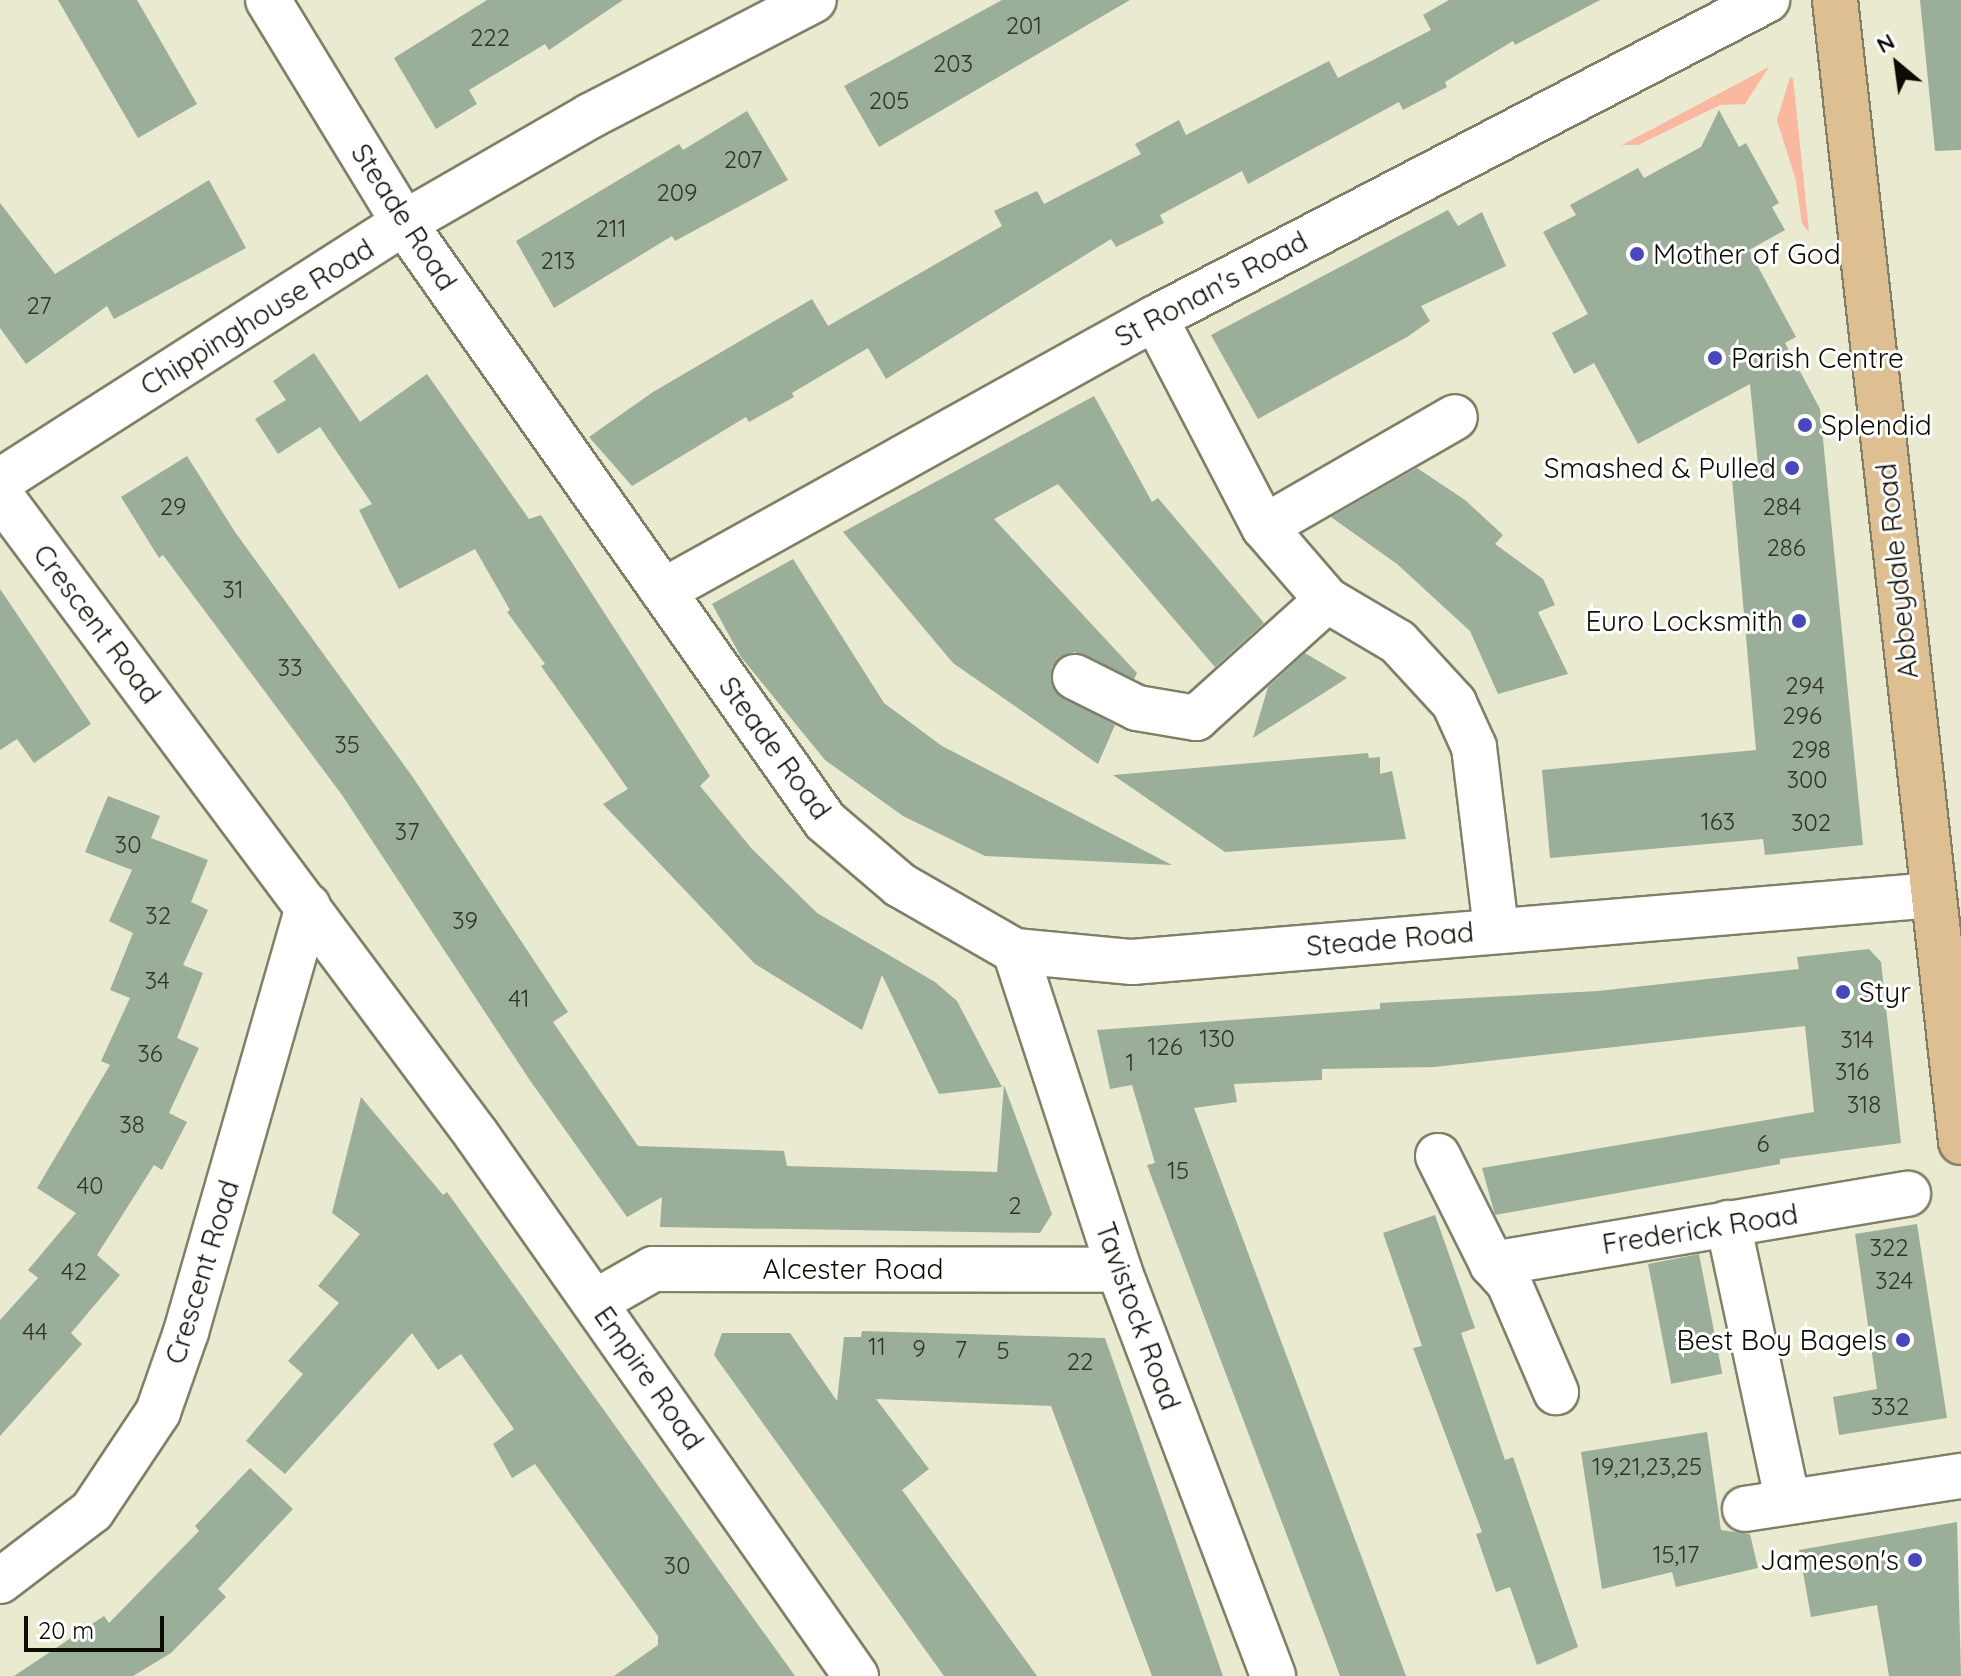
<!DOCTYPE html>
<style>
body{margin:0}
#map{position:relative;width:1961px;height:1676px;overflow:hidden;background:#e9eacf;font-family:Quicksand,sans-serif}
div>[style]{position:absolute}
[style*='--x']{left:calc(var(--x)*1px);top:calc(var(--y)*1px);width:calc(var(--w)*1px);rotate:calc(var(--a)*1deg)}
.green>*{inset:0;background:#f9b89f}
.building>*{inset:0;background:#9bae99;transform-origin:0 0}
.roads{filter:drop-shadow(2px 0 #7f8067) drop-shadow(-2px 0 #7f8067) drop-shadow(0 2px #7f8067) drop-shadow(0 -2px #7f8067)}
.street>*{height:44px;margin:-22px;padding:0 22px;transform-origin:22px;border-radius:22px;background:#fff}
.primary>*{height:44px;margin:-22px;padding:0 22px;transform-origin:22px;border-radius:22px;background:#ddbf92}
.dots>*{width:22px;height:22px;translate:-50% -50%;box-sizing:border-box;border:4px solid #fff;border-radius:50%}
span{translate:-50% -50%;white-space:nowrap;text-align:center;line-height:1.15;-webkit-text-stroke:6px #fff;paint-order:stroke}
.number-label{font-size:24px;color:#303429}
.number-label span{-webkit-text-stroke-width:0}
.street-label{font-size:28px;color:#0c0c04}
.poi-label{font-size:28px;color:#0c0c04}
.left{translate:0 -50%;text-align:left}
.right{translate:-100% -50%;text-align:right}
.north{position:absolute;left:1857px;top:24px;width:80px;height:80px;-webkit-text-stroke:6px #fff;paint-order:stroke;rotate:331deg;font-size:22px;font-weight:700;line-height:32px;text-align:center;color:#0c0c04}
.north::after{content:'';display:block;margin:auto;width:28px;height:36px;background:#0c0c04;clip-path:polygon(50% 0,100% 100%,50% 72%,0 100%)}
.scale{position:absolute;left:24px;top:1616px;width:140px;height:36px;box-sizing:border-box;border:4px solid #0c0c04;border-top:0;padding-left:10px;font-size:24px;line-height:28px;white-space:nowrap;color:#0c0c04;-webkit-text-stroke:6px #fff;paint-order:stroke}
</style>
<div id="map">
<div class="green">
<div style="clip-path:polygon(1769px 67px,1745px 104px,1720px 105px,1638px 145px,1622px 145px)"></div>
<div style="clip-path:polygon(1790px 77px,1793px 78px,1809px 232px,1802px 224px,1796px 181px,1777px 120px)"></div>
</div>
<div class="building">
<div style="clip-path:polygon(58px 0,137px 0,197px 104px,138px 138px)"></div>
<div style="clip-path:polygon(487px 0,623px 0,549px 50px,545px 44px,469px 90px,477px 104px,436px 129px,394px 58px)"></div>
<div style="clip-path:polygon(1002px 0,1130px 0,879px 147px,844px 86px)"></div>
<div style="clip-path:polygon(1449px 0,1600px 0,1515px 45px,1513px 41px,1445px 82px,1447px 87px,1403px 110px,1399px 102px,1248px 184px,1242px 171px,1160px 215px,1164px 223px,1116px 247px,1111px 239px,886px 379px,868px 348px,792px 393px,794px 397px,749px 422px,746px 417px,632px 486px,589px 437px,653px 392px,812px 299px,828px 326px,1002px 226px,994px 211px,1037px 191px,1044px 204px,1141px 154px,1135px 144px,1179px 120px,1186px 135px,1329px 61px,1338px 78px,1431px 30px,1423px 15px)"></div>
<div style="clip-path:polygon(1920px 0,1961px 0,1961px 150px,1935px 151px)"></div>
<div style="clip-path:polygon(1719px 110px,1739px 147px,1746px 143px,1779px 203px,1772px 207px,1785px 230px,1749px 250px,1796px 337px,1785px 343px,1820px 409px,1863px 845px,1765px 855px,1763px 839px,1550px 858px,1542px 770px,1756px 750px,1732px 478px,1759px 475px,1750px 384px,1638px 444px,1594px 363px,1574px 374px,1552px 333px,1588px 314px,1543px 232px,1576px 215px,1570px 205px,1638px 168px,1644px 178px,1701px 147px)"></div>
<div style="clip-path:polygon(747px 111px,788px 180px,675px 241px,672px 236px,554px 308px,516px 241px,679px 144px,683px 150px)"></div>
<div style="clip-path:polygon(209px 180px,246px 248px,114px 319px,107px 306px,26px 364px,0 328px,0 203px,55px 274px)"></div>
<div style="clip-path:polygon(1448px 210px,1458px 226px,1482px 212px,1506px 266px,1421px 306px,1430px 321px,1407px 337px,1258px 419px,1211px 335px)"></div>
<div style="clip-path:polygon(314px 353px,360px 422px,427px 374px,529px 519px,541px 515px,710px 776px,700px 786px,752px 849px,817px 913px,935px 982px,957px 1001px,1002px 1087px,939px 1094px,882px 975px,862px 1030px,755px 964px,603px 804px,628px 789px,541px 666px,545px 664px,507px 612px,510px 610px,475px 549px,399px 589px,359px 510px,372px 504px,320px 427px,278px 454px,255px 419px,286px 400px,273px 381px)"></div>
<div style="clip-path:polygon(1094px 396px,1152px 502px,1158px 498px,1264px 623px,1215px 667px,1058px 484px,994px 519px,1137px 673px,1134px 679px,1074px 652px,1052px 667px,1055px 691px,1115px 725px,1098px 764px,953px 663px,843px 532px)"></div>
<div style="clip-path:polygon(187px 456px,235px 532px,412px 776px,568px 1012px,553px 1022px,638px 1146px,784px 1151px,787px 1166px,997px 1172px,1004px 1085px,1052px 1214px,1040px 1233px,660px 1227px,662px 1197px,627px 1217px,529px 1079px,342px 795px,163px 555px,159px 558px,121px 497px)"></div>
<div style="clip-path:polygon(1417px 468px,1465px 500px,1503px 535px,1495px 544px,1543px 579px,1555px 605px,1538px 612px,1568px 674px,1498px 694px,1470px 631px,1397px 564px,1331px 517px)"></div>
<div style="clip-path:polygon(793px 559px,884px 703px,942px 746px,1172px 865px,985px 856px,903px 816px,825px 760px,741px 657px,712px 604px)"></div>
<div style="clip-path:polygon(0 589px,91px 724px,34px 763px,17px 739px,0 750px)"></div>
<div style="clip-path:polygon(1305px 653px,1347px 678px,1253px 738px,1268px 687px)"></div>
<div style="clip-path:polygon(1368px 753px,1369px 758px,1380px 757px,1380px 774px,1392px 771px,1406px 839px,1225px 852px,1113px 775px)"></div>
<div style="clip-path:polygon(108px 796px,160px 816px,151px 838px,208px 860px,191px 902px,208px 910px,183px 965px,203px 973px,177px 1038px,199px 1048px,169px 1113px,187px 1122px,162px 1170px,154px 1165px,97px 1255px,120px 1275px,71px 1333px,82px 1344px,0 1436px,0 1320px,38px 1278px,28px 1270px,76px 1213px,37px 1188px,110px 1065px,101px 1061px,130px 998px,110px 990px,133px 933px,109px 921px,132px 870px,85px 852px)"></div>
<div style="clip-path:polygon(1869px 949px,1881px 962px,1901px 1143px,1780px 1159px,1780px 1164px,1495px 1215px,1482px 1168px,1814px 1112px,1805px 1026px,1434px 1067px,1322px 1069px,1322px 1080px,1234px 1084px,1237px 1102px,1194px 1108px,1406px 1676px,1340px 1676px,1147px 1165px,1155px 1163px,1132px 1085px,1110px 1089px,1097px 1030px,1380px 1009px,1380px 1003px,1598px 991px,1799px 969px,1797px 957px)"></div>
<div style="clip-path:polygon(361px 1097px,443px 1195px,447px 1192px,795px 1676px,614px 1676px,658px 1645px,658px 1636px,535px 1464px,512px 1478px,493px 1444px,514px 1429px,461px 1354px,438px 1370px,412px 1333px,285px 1474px,246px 1441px,303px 1374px,288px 1361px,339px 1303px,318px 1286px,360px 1234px,332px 1213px)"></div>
<div style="clip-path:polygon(1435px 1215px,1475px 1328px,1461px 1333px,1505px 1460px,1513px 1457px,1578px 1647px,1537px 1665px,1510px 1587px,1496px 1592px,1476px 1534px,1482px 1532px,1413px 1348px,1422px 1346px,1383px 1233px)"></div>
<div style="clip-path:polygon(1917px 1224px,1947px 1418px,1839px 1435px,1833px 1397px,1877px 1389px,1855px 1234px)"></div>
<div style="left:1699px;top:1254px;width:122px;height:52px;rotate:79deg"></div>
<div style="clip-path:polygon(862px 1331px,1105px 1338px,1223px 1676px,1152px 1676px,1051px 1406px,876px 1399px,929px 1469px,902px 1490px,1037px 1676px,944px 1676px,714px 1355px,722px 1333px,790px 1333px,837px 1401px,844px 1337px,861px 1337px)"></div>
<div style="clip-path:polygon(1707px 1432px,1721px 1530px,1750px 1534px,1758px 1568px,1676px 1587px,1672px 1572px,1602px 1589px,1581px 1452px)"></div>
<div style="clip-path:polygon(250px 1468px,293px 1509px,218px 1589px,226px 1597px,171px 1653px,133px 1676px,14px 1676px,104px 1616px,109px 1623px,199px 1531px,195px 1526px)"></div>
<div style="clip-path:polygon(1957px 1522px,1961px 1676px,1889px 1676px,1877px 1605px,1811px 1617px,1799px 1550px)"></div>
</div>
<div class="roads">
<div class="street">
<div style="--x:268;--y:0;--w:261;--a:58.6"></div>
<div style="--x:404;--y:223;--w:731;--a:54.85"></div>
<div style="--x:825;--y:821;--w:99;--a:40.5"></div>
<div style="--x:900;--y:885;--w:133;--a:29.9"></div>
<div style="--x:1015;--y:951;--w:118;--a:5.4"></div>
<div style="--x:1132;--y:962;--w:804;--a:-4.78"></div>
<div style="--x:1155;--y:318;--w:236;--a:62.5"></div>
<div style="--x:1264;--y:527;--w:96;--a:49.2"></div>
<div style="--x:1327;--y:600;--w:82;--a:30.6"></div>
<div style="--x:1398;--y:642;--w:83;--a:47.4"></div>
<div style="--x:1454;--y:703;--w:48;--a:65.6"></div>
<div style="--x:1474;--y:747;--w:183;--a:83.1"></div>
<div style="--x:0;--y:481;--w:479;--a:-32.6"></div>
<div style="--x:404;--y:223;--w:215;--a:-29.9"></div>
<div style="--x:590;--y:116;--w:252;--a:-27.4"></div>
<div style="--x:0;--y:495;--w:797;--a:53.32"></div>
<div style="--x:476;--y:1134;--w:662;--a:54.97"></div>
<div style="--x:1264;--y:527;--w:220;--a:-29.9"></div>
<div style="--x:663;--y:591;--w:563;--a:-29.02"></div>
<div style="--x:1155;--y:318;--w:690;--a:-27.46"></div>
<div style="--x:1075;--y:677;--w:69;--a:26.6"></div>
<div style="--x:1137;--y:708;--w:60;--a:9.6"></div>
<div style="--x:1196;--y:718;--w:176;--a:-42"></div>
<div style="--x:1015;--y:951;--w:336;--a:71.9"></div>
<div style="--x:1119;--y:1270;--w:434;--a:69.2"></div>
<div style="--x:1438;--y:1156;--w:121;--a:63.4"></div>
<div style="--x:1492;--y:1264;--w:25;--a:48"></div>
<div style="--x:1509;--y:1283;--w:119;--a:66.7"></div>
<div style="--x:1728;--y:1223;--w:285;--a:77.9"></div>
<div style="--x:1492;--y:1264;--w:422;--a:-9.6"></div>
<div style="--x:595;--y:1302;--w:67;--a:-29.6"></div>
<div style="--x:653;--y:1269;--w:466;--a:0.1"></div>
<div style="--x:1745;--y:1509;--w:219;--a:-8.7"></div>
<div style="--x:0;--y:1581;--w:116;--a:-37.3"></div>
<div style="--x:92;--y:1511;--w:119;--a:-56.3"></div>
<div style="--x:158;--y:1412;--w:85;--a:-70.7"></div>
<div style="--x:186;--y:1332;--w:443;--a:-74"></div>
</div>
<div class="primary">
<div style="--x:1835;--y:0;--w:1149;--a:83.7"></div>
</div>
</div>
<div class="dots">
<div style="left:1637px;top:254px;background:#4748bd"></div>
<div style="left:1715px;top:358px;background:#4748bd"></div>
<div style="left:1805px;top:425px;background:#4748bd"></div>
<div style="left:1792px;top:468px;background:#4748bd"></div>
<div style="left:1799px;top:621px;background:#4748bd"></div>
<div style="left:1843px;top:992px;background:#4748bd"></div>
<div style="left:1903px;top:1340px;background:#4748bd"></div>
<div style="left:1915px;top:1560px;background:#4748bd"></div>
</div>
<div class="number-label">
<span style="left:1024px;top:26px">201</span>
<span style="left:490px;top:38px">222</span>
<span style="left:953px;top:64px">203</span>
<span style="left:889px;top:101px">205</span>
<span style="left:743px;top:160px">207</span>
<span style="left:677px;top:193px">209</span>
<span style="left:611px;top:229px">211</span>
<span style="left:558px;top:261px">213</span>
<span style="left:39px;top:306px">27</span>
<span style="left:173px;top:507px">29</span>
<span style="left:1782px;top:507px">284</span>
<span style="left:1786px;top:548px">286</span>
<span style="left:233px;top:590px">31</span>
<span style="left:290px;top:668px">33</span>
<span style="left:1805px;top:686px">294</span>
<span style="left:1802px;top:716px">296</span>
<span style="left:347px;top:745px">35</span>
<span style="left:1811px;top:750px">298</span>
<span style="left:1807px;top:780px">300</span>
<span style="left:1718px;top:822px">163</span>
<span style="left:1811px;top:823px">302</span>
<span style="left:407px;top:832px">37</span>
<span style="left:128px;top:845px">30</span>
<span style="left:158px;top:916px">32</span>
<span style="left:465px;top:921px">39</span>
<span style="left:157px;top:981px">34</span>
<span style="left:519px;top:999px">41</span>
<span style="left:1217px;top:1039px">130</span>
<span style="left:1857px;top:1040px">314</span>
<span style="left:1165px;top:1047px">126</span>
<span style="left:150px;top:1054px">36</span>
<span style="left:1130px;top:1063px">1</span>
<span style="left:1852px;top:1072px">316</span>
<span style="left:1864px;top:1105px">318</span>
<span style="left:132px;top:1125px">38</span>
<span style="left:1763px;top:1144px">6</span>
<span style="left:1178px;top:1171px">15</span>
<span style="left:90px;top:1186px">40</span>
<span style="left:1015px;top:1206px">2</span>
<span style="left:1889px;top:1248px">322</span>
<span style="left:74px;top:1272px">42</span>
<span style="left:1894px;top:1281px">324</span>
<span style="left:35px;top:1332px">44</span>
<span style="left:877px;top:1347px">11</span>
<span style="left:919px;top:1349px">9</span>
<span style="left:961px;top:1350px">7</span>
<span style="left:1003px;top:1351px">5</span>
<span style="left:1080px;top:1362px">22</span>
<span style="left:1890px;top:1407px">332</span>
<span style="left:1647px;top:1467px">19,21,23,25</span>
<span style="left:1676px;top:1555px">15,17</span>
<span style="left:677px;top:1566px">30</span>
</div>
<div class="street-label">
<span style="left:404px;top:217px;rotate:57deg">Steade Road</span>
<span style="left:1211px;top:289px;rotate:-28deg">St Ronan's Road</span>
<span style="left:257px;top:317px;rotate:-32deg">Chippinghouse Road</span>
<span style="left:1897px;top:571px;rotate:-96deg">Abbeydale Road</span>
<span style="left:97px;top:624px;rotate:53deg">Crescent Road</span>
<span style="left:775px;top:748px;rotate:54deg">Steade Road</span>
<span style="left:1390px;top:939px;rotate:-5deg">Steade Road</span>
<span style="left:1700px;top:1229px;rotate:-9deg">Frederick Road</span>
<span style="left:853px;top:1269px">Alcester Road</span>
<span style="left:202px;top:1272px;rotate:-73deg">Crescent Road</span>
<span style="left:1138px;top:1316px;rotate:70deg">Tavistock Road</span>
<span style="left:649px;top:1378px;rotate:55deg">Empire Road</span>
</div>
<div class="poi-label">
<span class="left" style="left:1653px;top:254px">Mother of God</span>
<span class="left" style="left:1731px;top:358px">Parish Centre</span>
<span class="left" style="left:1821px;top:425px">Splendid</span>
<span class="right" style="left:1776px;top:468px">Smashed &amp; Pulled</span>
<span class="right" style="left:1783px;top:621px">Euro Locksmith</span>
<span class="left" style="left:1859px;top:992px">Styr</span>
<span class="right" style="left:1887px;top:1340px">Best Boy Bagels</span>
<span class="right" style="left:1899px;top:1560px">Jameson's</span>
</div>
<div class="north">N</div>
<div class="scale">20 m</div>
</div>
